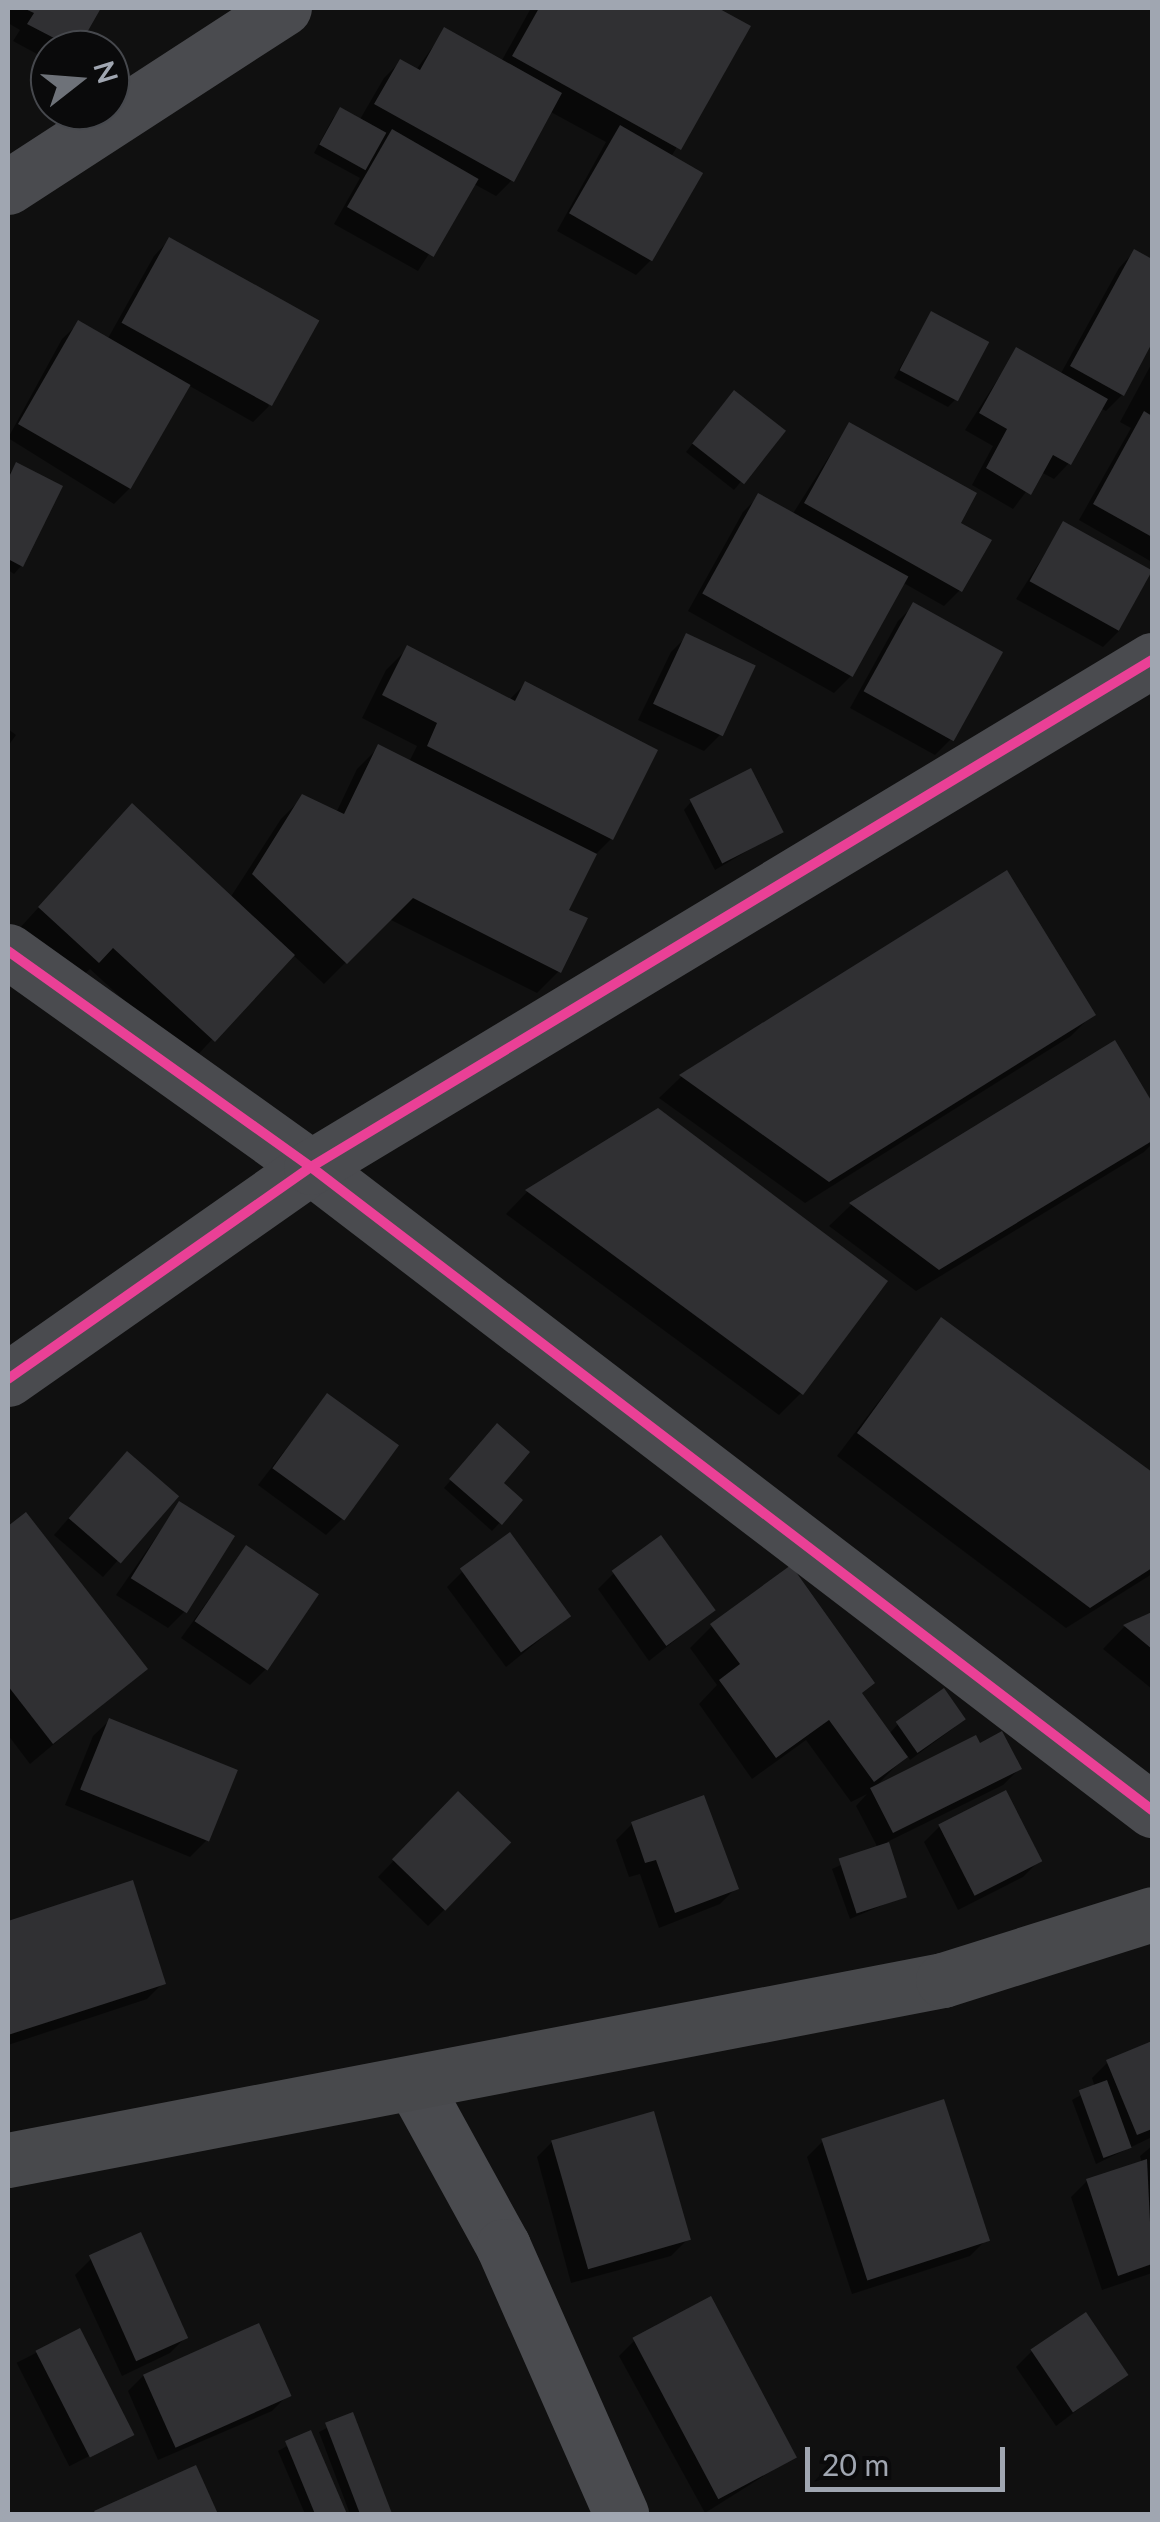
<!DOCTYPE html>
<style>
body{margin:0}
#map{position:relative;width:1160px;height:2522px;overflow:hidden;background:#101010;font-family:Lato,sans-serif}
div>[style]{position:absolute}
[style*='--x']{left:calc(var(--x)*1px);top:calc(var(--y)*1px);width:calc(var(--w)*1px);rotate:calc(var(--a)*1deg)}
.shadow>*{inset:0;background:#0007;transform-origin:0 0}
.building>*{inset:0;background:#303033;transform-origin:0 0}
.street>*{height:55px;margin:-27.5px;padding:0 27.5px;transform-origin:27.5px;border-radius:27.5px;background:#4a4b4f}
.secondary>*{height:55px;margin:-27.5px;padding:0 27.5px;transform-origin:27.5px;border-radius:27.5px;background:#48494c}
.cycleway>*{height:10px;margin:-5px;padding:0 5px;transform-origin:5px;border-radius:5px;background:#ea4096}
span{translate:-50% -50%;white-space:nowrap;text-align:center;line-height:1.15;-webkit-text-stroke:10px #0a0a0b;paint-order:stroke}
.frame{position:absolute;inset:0;border:10px solid #a0a6b1;pointer-events:none}
.north{position:absolute;left:30px;top:30px;width:100px;height:100px;box-sizing:border-box;background:#0a0a0b;border:2px solid #46484d;border-radius:50%;rotate:73deg;font-size:28px;font-weight:700;line-height:40px;text-align:center;color:#a0a6b1}
.north::after{content:'';display:block;margin:auto;width:35px;height:45px;background:#6e7279;clip-path:polygon(50% 0,100% 100%,50% 72%,0 100%)}
.scale{position:absolute;left:805px;top:2447px;width:200px;height:45px;box-sizing:border-box;border:5px solid #a0a6b1;border-top:0;padding-left:12px;font-size:30px;line-height:35px;white-space:nowrap;color:#a0a6b1;-webkit-text-stroke:8px #0a0a0b;paint-order:stroke}
</style>
<div id="map">
<div class="shadow">
<div style="clip-path:polygon(8px 8px,98px 8px,75px 50px,50px 50px,50px 61px,13px 41px,20px 30px,8px 23px)"></div>
<div style="clip-path:polygon(531px 8px,713px 8px,748px 27px,671px 157px,652px 259px,636px 275px,557px 231px,606px 142px,549px 111px,512px 180px,496px 196px,474px 184px,418px 271px,334px 224px,360px 178px,314px 153px,333px 118px,341px 110px,359px 121px,384px 78px,400px 62px,416px 70px,445px 30px,501px 62px)"></div>
<div style="clip-path:polygon(169px 240px,269px 406px,253px 422px,188px 385px,130px 488px,114px 504px,8px 438px,62px 339px,78px 324px,107px 340px,154px 256px)"></div>
<div style="clip-path:polygon(1134px 252px,1152px 262px,1152px 338px,1122px 395px,1106px 411px,1100px 408px,1069px 463px,1054px 479px,1041px 472px,1013px 509px,972px 485px,993px 446px,965px 430px,1016px 351px,1060px 375px,1119px 268px)"></div>
<div style="clip-path:polygon(931px 314px,956px 399px,948px 407px,894px 378px)"></div>
<div style="clip-path:polygon(1152px 363px,1152px 562px,1079px 520px,1131px 428px,1120px 422px)"></div>
<div style="clip-path:polygon(726px 401px,782px 432px,734px 490px,686px 452px)"></div>
<div style="clip-path:polygon(849px 425px,957px 524px,960px 590px,944px 606px,902px 582px,850px 677px,834px 693px,688px 611px,743px 512px,759px 496px,792px 515px)"></div>
<div style="clip-path:polygon(16px 465px,21px 566px,14px 574px,8px 570px,8px 475px)"></div>
<div style="clip-path:polygon(1064px 524px,1119px 631px,1103px 647px,1016px 599px)"></div>
<div style="clip-path:polygon(914px 605px,951px 739px,935px 755px,850px 708px,898px 621px)"></div>
<div style="clip-path:polygon(687px 636px,720px 735px,704px 751px,638px 720px,671px 652px)"></div>
<div style="clip-path:polygon(408px 648px,509px 700px,525px 684px,611px 839px,592px 858px,566px 911px,559px 971px,537px 993px,389px 919px,324px 984px,292px 954px,191px 1062px,90px 969px,75px 983px,18px 930px,110px 829px,230px 898px,281px 819px,303px 797px,336px 813px,357px 769px,379px 747px,409px 762px,417px 746px,362px 718px,386px 670px)"></div>
<div style="clip-path:polygon(8px 729px,16px 735px,8px 746px)"></div>
<div style="clip-path:polygon(691px 802px,781px 831px,715px 870px,684px 810px)"></div>
<div style="clip-path:polygon(1006px 873px,1093px 1014px,1071px 1036px,805px 1203px,659px 1098px,681px 1077px)"></div>
<div style="clip-path:polygon(1114px 1043px,1152px 1107px,1152px 1144px,1144px 1152px,916px 1291px,829px 1226px,851px 1205px)"></div>
<div style="clip-path:polygon(658px 1111px,801px 1393px,779px 1415px,506px 1214px,527px 1192px)"></div>
<div style="clip-path:polygon(941px 1320px,1152px 1475px,1152px 1574px,1066px 1628px,837px 1456px)"></div>
<div style="clip-path:polygon(327px 1396px,342px 1519px,326px 1535px,258px 1485px)"></div>
<div style="clip-path:polygon(490px 1435px,500px 1483px,520px 1501px,492px 1531px,444px 1488px)"></div>
<div style="clip-path:polygon(111px 1470px,175px 1496px,103px 1577px,54px 1535px)"></div>
<div style="clip-path:polygon(179px 1504px,184px 1612px,168px 1628px,116px 1595px)"></div>
<div style="clip-path:polygon(26px 1515px,145px 1668px,30px 1764px,8px 1735px,8px 1529px)"></div>
<div style="clip-path:polygon(246px 1548px,266px 1669px,250px 1685px,181px 1638px)"></div>
<div style="clip-path:polygon(462px 1572px,569px 1616px,506px 1667px,447px 1587px)"></div>
<div style="clip-path:polygon(614px 1573px,713px 1610px,649px 1661px,598px 1589px)"></div>
<div style="clip-path:polygon(1152px 1615px,1152px 1689px,1103px 1649px,1124px 1627px)"></div>
<div style="clip-path:polygon(712px 1626px,872px 1683px,860px 1695px,889px 1734px,898px 1724px,955px 1727px,910px 1760px,907px 1755px,875px 1787px,980px 1746px,1019px 1769px,1003px 1785px,887px 1842px,904px 1896px,850px 1919px,832px 1869px,878px 1848px,856px 1806px,867px 1794px,851px 1802px,806px 1740px,752px 1779px,699px 1704px,717px 1685px,690px 1648px)"></div>
<div style="clip-path:polygon(109px 1721px,206px 1841px,190px 1857px,65px 1805px,93px 1736px)"></div>
<div style="clip-path:polygon(458px 1794px,444px 1910px,428px 1926px,378px 1877px)"></div>
<div style="clip-path:polygon(632px 1824px,736px 1888px,720px 1904px,659px 1928px,640px 1874px,629px 1877px,616px 1840px)"></div>
<div style="clip-path:polygon(940px 1826px,1039px 1861px,1023px 1877px,958px 1910px,924px 1842px)"></div>
<div style="clip-path:polygon(131px 1883px,163px 1983px,147px 1999px,8px 2045px,8px 1923px)"></div>
<div style="clip-path:polygon(1152px 2044px,1152px 2137px,1096px 2164px,1072px 2100px,1095px 2087px,1092px 2078px,1108px 2062px)"></div>
<div style="clip-path:polygon(553px 2141px,687px 2240px,671px 2256px,571px 2283px,537px 2157px)"></div>
<div style="clip-path:polygon(823px 2141px,986px 2240px,970px 2256px,852px 2294px,807px 2157px)"></div>
<div style="clip-path:polygon(1152px 2146px,1152px 2273px,1102px 2290px,1071px 2197px,1087px 2181px,1142px 2163px,1140px 2156px)"></div>
<div style="clip-path:polygon(91px 2259px,186px 2337px,170px 2353px,122px 2376px,75px 2275px)"></div>
<div style="left:79px;top:2331px;width:116px;height:70px;rotate:63deg"></div>
<div style="clip-path:polygon(635px 2340px,795px 2456px,705px 2513px,619px 2356px)"></div>
<div style="clip-path:polygon(1032px 2351px,1125px 2374px,1056px 2426px,1016px 2367px)"></div>
<div style="clip-path:polygon(144px 2375px,288px 2395px,272px 2411px,158px 2460px,128px 2391px)"></div>
<div style="clip-path:polygon(352px 2415px,390px 2514px,350px 2514px,319px 2432px)"></div>
<div style="clip-path:polygon(310px 2433px,344px 2514px,305px 2514px,278px 2451px)"></div>
<div style="clip-path:polygon(195px 2468px,216px 2514px,94px 2514px,96px 2513px)"></div>
</div>
<div class="building">
<div style="clip-path:polygon(23px 8px,101px 8px,77px 50px,27px 24px,34px 13px)"></div>
<div style="clip-path:polygon(539px 8px,718px 8px,751px 26px,681px 150px,512px 56px)"></div>
<div style="clip-path:polygon(444px 27px,562px 93px,514px 182px,374px 104px,400px 59px,420px 70px)"></div>
<div style="left:340px;top:107px;width:53px;height:43px;rotate:29deg"></div>
<div style="left:620px;top:125px;width:96px;height:102px;rotate:30deg"></div>
<div style="left:392px;top:129px;width:100px;height:90px;rotate:30deg"></div>
<div style="left:169px;top:237px;width:172px;height:98px;rotate:29deg"></div>
<div style="clip-path:polygon(1134px 249px,1152px 259px,1152px 343px,1124px 396px,1070px 366px)"></div>
<div style="left:931px;top:311px;width:66px;height:67px;rotate:28deg"></div>
<div style="left:78px;top:320px;width:130px;height:120px;rotate:30deg"></div>
<div style="clip-path:polygon(1016px 347px,1108px 399px,1071px 465px,1053px 455px,1031px 495px,986px 468px,1007px 429px,979px 413px)"></div>
<div style="left:734px;top:390px;width:66px;height:68px;rotate:38deg"></div>
<div style="clip-path:polygon(1144px 411px,1152px 416px,1152px 537px,1093px 504px)"></div>
<div style="clip-path:polygon(849px 422px,977px 493px,961px 523px,992px 540px,962px 592px,804px 503px)"></div>
<div style="clip-path:polygon(16px 462px,63px 486px,23px 567px,8px 559px,8px 479px)"></div>
<div style="left:758px;top:493px;width:172px;height:115px;rotate:29deg"></div>
<div style="left:1063px;top:521px;width:102px;height:69px;rotate:29deg"></div>
<div style="left:913px;top:602px;width:103px;height:102px;rotate:29deg"></div>
<div style="left:686px;top:633px;width:77px;height:78px;rotate:25deg"></div>
<div style="clip-path:polygon(407px 645px,515px 701px,525px 681px,658px 750px,613px 840px,427px 746px,437px 723px,382px 695px)"></div>
<div style="clip-path:polygon(378px 744px,597px 854px,569px 910px,588px 918px,561px 973px,413px 898px,347px 964px,252px 874px,302px 794px,344px 814px)"></div>
<div style="left:751px;top:768px;width:72px;height:69px;rotate:63deg"></div>
<div style="clip-path:polygon(132px 803px,295px 955px,215px 1042px,113px 948px,99px 963px,38px 907px)"></div>
<div style="clip-path:polygon(1007px 870px,1096px 1015px,829px 1182px,679px 1075px)"></div>
<div style="clip-path:polygon(1115px 1040px,1152px 1102px,1152px 1141px,939px 1270px,849px 1203px)"></div>
<div style="clip-path:polygon(658px 1108px,888px 1281px,803px 1395px,525px 1190px)"></div>
<div style="clip-path:polygon(941px 1317px,1152px 1472px,1152px 1568px,1090px 1608px,857px 1433px)"></div>
<div style="left:327px;top:1393px;width:89px;height:93px;rotate:36deg"></div>
<div style="clip-path:polygon(497px 1423px,530px 1452px,504px 1483px,523px 1500px,502px 1525px,449px 1479px)"></div>
<div style="left:127px;top:1451px;width:69px;height:89px;rotate:41deg"></div>
<div style="left:179px;top:1501px;width:66px;height:91px;rotate:32deg"></div>
<div style="clip-path:polygon(26px 1512px,148px 1669px,53px 1744px,8px 1686px,8px 1526px)"></div>
<div style="left:510px;top:1532px;width:104px;height:62px;rotate:54deg"></div>
<div style="left:661px;top:1535px;width:93px;height:61px;rotate:54deg"></div>
<div style="left:246px;top:1545px;width:88px;height:92px;rotate:34deg"></div>
<div style="clip-path:polygon(791px 1565px,875px 1683px,862px 1693px,908px 1757px,874px 1782px,829px 1720px,776px 1758px,719px 1680px,740px 1664px,710px 1624px)"></div>
<div style="clip-path:polygon(1152px 1612px,1152px 1649px,1123px 1625px)"></div>
<div style="left:944px;top:1688px;width:38px;height:59px;rotate:55deg"></div>
<div style="left:109px;top:1718px;width:139px;height:77px;rotate:22deg"></div>
<div style="clip-path:polygon(1002px 1731px,1022px 1769px,893px 1833px,870px 1788px,976px 1735px,980px 1743px)"></div>
<div style="left:1006px;top:1790px;width:80px;height:76px;rotate:63deg"></div>
<div style="left:458px;top:1791px;width:74px;height:95px;rotate:44deg"></div>
<div style="clip-path:polygon(704px 1795px,739px 1889px,675px 1913px,656px 1860px,645px 1863px,631px 1822px)"></div>
<div style="left:889px;top:1842px;width:58px;height:53px;rotate:72deg"></div>
<div style="clip-path:polygon(133px 1880px,166px 1984px,8px 2035px,8px 1921px)"></div>
<div style="clip-path:polygon(1152px 2041px,1152px 2129px,1137px 2135px,1106px 2060px)"></div>
<div style="left:1107px;top:2080px;width:72px;height:30px;rotate:70deg"></div>
<div style="left:944px;top:2099px;width:149px;height:129px;rotate:72deg"></div>
<div style="left:654px;top:2111px;width:134px;height:107px;rotate:74deg"></div>
<div style="clip-path:polygon(1147px 2159px,1152px 2264px,1118px 2276px,1086px 2179px)"></div>
<div style="left:141px;top:2232px;width:116px;height:57px;rotate:66deg"></div>
<div style="left:711px;top:2296px;width:183px;height:89px;rotate:62deg"></div>
<div style="left:1086px;top:2312px;width:76px;height:67px;rotate:56deg"></div>
<div style="left:259px;top:2323px;width:80px;height:127px;rotate:66deg"></div>
<div style="left:80px;top:2328px;width:120px;height:50px;rotate:63deg"></div>
<div style="left:353px;top:2412px;width:109px;height:30px;rotate:69deg"></div>
<div style="clip-path:polygon(311px 2430px,347px 2514px,315px 2514px,285px 2441px)"></div>
<div style="clip-path:polygon(196px 2465px,218px 2514px,96px 2514px,94px 2511px)"></div>
</div>
<div class="street">
<div style="--x:8;--y:187;--w:329;--a:-33"></div>
<div style="--x:8;--y:951;--w:372;--a:35.5"></div>
<div style="--x:311;--y:1167;--w:1059;--a:37.4"></div>
<div style="--x:8;--y:1379;--w:370;--a:-35"></div>
<div style="--x:311;--y:1167;--w:982;--a:-31.08"></div>
<div style="--x:415;--y:2086;--w:183;--a:61.2"></div>
<div style="--x:503;--y:2246;--w:293;--a:66.2"></div>
</div>
<div class="secondary">
<div style="--x:8;--y:2160;--w:952;--a:-10.9"></div>
<div style="--x:943;--y:1980;--w:219;--a:-17.5"></div>
</div>
<div class="cycleway">
<div style="--x:8;--y:951;--w:372;--a:35.5"></div>
<div style="--x:311;--y:1167;--w:1059;--a:37.4"></div>
<div style="--x:8;--y:1379;--w:370;--a:-35"></div>
<div style="--x:311;--y:1167;--w:982;--a:-31.08"></div>
</div>
<div class="frame"></div>
<div class="north">N</div>
<div class="scale">20 m</div>
</div>
